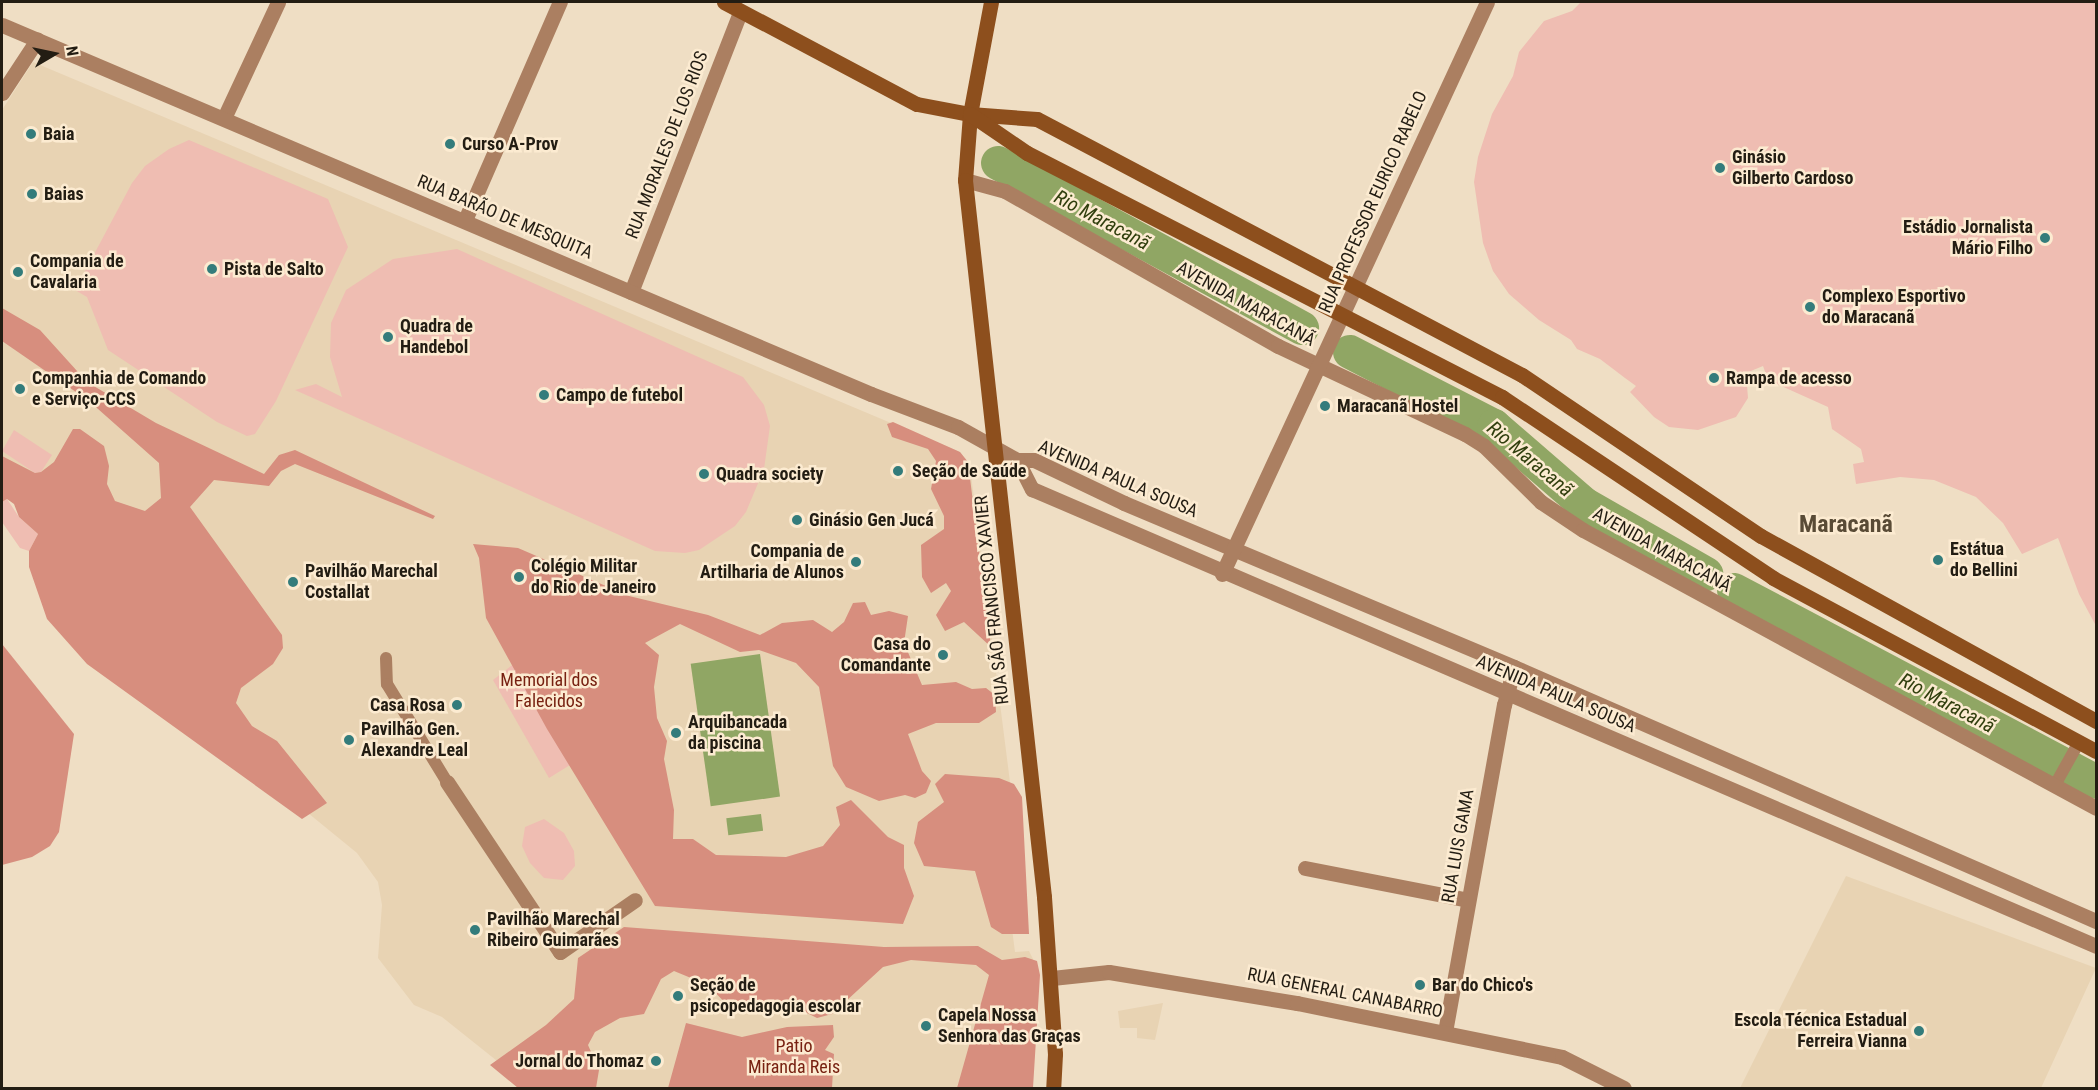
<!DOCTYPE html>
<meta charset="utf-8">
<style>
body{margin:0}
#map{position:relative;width:2098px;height:1090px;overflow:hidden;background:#efdec4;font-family:"Roboto Condensed",sans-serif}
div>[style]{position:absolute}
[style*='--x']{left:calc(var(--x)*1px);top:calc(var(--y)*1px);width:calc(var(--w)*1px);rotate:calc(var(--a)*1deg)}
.built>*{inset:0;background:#e8d3b3}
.green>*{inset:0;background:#efbdb2}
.forest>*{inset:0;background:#d78e7e}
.water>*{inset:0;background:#90a664;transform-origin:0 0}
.river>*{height:34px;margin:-17px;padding:0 17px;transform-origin:17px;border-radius:17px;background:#90a664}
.pedestrian>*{height:12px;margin:-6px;padding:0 6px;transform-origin:6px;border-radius:6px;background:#ab7f61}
.minor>*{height:15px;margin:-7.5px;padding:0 7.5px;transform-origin:7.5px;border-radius:7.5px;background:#ab7f61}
.tertiary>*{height:15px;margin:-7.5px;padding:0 7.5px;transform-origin:7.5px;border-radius:7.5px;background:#ab7f61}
.secondary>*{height:15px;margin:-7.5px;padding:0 7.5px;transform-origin:7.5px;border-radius:7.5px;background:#8d4f1d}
.dots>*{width:16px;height:16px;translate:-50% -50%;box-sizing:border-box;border:3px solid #fcebd1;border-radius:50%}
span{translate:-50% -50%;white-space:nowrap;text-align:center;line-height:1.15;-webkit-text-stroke:5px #fcebd1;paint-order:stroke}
.poi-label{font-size:18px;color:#231d13;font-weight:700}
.left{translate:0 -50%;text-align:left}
.right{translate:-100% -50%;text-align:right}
.street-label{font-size:18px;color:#231d13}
.park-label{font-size:18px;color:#772111}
.water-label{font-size:20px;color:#313f0e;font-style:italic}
.district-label{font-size:24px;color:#594b36;font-weight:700}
.frame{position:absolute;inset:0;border:3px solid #231d13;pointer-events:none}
.north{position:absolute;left:24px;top:24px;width:60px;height:60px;-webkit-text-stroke:4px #fcebd1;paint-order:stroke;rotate:81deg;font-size:16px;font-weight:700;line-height:24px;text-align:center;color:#231d13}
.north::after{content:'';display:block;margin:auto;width:21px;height:27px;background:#231d13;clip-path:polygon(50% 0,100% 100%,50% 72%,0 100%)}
</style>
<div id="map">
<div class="built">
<div style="clip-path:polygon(33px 62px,960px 452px,968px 462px,971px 475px,1027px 916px,1012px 929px,1015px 952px,1029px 951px,1033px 959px,1028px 1088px,531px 1088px,442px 1017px,414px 1005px,378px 958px,382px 905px,378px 882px,357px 853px,297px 804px,2px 456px,2px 110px)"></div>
<div style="clip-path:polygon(1846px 876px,2096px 968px,2041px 1088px,1740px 1088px)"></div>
<div style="clip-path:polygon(1163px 1003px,1155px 1040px,1137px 1038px,1137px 1028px,1120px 1028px,1118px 1011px)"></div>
</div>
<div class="green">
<div style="clip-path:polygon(1581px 2px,2096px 2px,2096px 626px,2079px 594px,2058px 538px,2022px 554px,2003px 523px,1976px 497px,1934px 480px,1900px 477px,1856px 484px,1853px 464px,1864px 462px,1861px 449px,1832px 429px,1828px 407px,1768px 380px,1763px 366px,1746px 373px,1748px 398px,1736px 417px,1698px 430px,1669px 427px,1654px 417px,1630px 392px,1636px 386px,1625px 378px,1600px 359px,1577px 349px,1571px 340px,1539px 320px,1509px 294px,1493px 271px,1483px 243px,1474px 182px,1478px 157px,1492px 114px,1513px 76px,1519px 52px,1544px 21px,1572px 11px)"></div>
<div style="clip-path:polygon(189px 140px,328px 199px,348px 247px,276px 401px,255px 434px,247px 436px,217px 422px,108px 350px,87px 297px,75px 290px,132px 183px,145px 166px,169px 149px)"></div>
<div style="clip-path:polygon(457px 249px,743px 377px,764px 405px,770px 426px,764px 469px,746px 512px,735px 526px,699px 550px,685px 553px,655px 551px,295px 390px,316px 384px,342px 397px,330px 357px,331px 323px,346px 290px,393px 259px)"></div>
<div style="clip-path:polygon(14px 430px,52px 455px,41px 472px,35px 473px,2px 451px)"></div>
<div style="clip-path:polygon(7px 499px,19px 517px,38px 534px,29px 551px,20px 548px,2px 522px,2px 502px)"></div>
<div style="clip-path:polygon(538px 645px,604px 744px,549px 778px,493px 680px)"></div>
<div style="clip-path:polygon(544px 819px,564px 833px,574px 851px,575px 866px,563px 880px,544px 878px,530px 863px,522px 846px,525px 827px)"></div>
</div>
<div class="forest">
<div style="clip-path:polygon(2px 308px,40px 330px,87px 382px,156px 423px,264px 474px,279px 455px,295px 450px,435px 516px,433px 519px,295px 464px,281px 471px,269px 486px,214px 480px,190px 507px,282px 635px,283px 648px,273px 664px,241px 688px,236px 703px,252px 726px,277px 741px,327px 803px,302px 819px,87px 664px,47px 619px,29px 567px,29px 551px,38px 534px,19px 517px,14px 504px,7px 499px,2px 502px,2px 456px,35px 473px,41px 472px,54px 462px,73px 429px,80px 429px,104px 446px,109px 466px,107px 484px,115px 501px,145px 511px,161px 498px,159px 463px,89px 401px,2px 341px)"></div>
<div style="clip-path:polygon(893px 422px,960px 452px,968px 462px,991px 647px,964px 622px,945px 631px,936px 615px,951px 591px,946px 583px,931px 593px,922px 577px,921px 545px,944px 529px,944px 516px,931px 489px,936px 461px,928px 449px,892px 437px,887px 424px)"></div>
<div style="clip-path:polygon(473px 544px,518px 548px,629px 596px,708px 615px,760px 635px,782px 623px,813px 620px,832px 632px,844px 622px,853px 603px,865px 602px,871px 615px,889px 611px,908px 616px,904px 643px,922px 685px,956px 682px,972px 689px,986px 688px,995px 695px,996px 712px,979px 723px,936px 723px,908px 734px,922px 771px,931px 781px,926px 793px,915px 798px,905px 795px,879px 801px,846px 787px,833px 766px,819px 687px,796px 663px,759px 650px,740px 652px,680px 624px,645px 643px,659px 655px,654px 687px,657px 718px,667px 741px,664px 759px,674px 810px,673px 839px,693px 839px,716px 855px,786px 857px,823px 846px,840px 825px,836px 807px,851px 800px,888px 837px,904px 845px,904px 868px,914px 896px,903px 924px,655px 906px,547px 729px,486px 618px,479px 558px)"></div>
<div style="clip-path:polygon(2px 644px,74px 734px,59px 832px,50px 846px,32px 857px,2px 865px)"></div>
<div style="clip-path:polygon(945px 774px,999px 778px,1014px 784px,1022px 797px,1029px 934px,1002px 934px,991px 927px,975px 871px,924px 866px,914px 843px,918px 822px,944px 802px,935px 784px)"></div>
<div style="clip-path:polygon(624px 927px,884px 947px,978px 946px,1002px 960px,1025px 957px,1037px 961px,1040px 975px,1033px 1088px,957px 1088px,989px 975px,976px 965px,911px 960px,883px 967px,832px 1014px,817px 1018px,791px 1005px,746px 1013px,733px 1011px,708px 985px,674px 971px,661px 979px,644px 1014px,620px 1018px,595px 1032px,588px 1045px,599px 1070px,596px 1088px,518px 1088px,490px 1065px,546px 1025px,574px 999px,578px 958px)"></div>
<div style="clip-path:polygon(686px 1023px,742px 1037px,787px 1027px,833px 1025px,834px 1037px,825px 1050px,834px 1054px,832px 1088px,668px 1088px)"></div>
</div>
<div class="water">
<div style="left:760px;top:654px;width:144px;height:70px;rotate:82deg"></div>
<div style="left:761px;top:814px;width:17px;height:35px;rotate:83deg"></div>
</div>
<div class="river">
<div style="--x:998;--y:163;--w:346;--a:28.5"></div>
<div style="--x:1350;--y:352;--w:162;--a:27.2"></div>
<div style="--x:1494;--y:426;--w:119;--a:40.9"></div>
<div style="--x:1584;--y:504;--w:141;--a:29.8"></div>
<div style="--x:1734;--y:590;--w:410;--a:27.9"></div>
</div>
<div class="pedestrian">
<div style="--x:386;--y:658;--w:26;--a:88"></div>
<div style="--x:387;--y:684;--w:115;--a:58.5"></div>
<div style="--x:2055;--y:785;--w:49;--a:-60.8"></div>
</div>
<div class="minor">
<div style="--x:2;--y:93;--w:64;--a:-56.6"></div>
<div style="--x:224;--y:118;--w:128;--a:-65"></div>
<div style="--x:965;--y:180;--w:41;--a:15.4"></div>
<div style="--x:1005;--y:191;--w:314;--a:29.6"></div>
<div style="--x:1278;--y:346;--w:207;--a:25.2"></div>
<div style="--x:1465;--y:434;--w:22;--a:32"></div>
<div style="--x:1484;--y:446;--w:80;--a:44.5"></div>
<div style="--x:1541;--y:502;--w:50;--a:33.7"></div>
<div style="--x:1583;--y:530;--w:583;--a:28.45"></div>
<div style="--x:465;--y:220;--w:238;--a:-66.5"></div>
<div style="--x:631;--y:292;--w:300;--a:-68.7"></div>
<div style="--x:447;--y:782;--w:204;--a:56.4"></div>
<div style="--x:560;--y:952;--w:91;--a:-34.7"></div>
<div style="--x:1305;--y:868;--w:166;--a:11.1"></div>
<div style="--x:1445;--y:1032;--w:332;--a:-79.8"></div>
<div style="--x:1504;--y:705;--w:39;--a:-75"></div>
</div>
<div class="tertiary">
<div style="--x:2;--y:25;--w:944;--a:23.01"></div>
<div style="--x:871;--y:394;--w:93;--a:20.8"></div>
<div style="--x:958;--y:427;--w:68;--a:29.2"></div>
<div style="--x:1017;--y:460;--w:17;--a:0"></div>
<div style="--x:1034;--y:460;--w:100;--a:25.5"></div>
<div style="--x:1124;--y:503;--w:423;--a:22.8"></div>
<div style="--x:1514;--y:667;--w:635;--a:23.58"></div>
<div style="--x:1017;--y:460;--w:33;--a:63"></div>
<div style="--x:1032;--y:489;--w:1158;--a:23.24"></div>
<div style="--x:1222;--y:574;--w:630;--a:-65.14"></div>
<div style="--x:1052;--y:978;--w:57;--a:-6"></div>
<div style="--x:1109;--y:972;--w:191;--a:9.4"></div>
<div style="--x:1297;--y:1003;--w:270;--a:11.5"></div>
<div style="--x:1562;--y:1057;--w:69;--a:26.6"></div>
</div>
<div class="secondary">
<div style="--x:724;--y:2;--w:218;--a:27.9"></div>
<div style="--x:917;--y:104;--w:54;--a:10.7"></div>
<div style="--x:970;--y:114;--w:67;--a:4.3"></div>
<div style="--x:1037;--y:119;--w:548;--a:27.83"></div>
<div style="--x:1522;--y:375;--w:288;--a:34"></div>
<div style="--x:1761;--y:536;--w:383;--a:28.9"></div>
<div style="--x:991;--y:2;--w:114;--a:100.6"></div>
<div style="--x:970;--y:114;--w:66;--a:94.3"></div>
<div style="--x:965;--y:180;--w:721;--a:83.71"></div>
<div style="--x:1044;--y:897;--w:157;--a:86"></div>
<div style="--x:1055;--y:1054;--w:34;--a:93"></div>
<div style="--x:970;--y:114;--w:69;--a:34.4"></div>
<div style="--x:1027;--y:153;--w:534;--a:27.19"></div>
<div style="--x:1502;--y:397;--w:326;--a:33.7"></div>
<div style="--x:1773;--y:578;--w:366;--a:28.2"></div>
</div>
<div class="dots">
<div style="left:31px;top:134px;background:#347c7b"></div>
<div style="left:450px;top:144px;background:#347c7b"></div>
<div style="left:1720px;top:168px;background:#347c7b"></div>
<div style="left:32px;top:194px;background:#347c7b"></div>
<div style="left:2045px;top:238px;background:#347c7b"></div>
<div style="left:212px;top:269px;background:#347c7b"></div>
<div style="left:18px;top:272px;background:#347c7b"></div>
<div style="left:1810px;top:307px;background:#347c7b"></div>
<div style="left:388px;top:337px;background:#347c7b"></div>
<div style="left:1714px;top:378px;background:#347c7b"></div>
<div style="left:20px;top:389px;background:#347c7b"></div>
<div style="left:544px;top:395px;background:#347c7b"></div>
<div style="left:1325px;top:406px;background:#347c7b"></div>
<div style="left:898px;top:471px;background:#347c7b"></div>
<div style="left:704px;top:474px;background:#347c7b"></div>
<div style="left:797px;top:520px;background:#347c7b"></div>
<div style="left:1938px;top:560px;background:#347c7b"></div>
<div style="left:856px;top:562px;background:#347c7b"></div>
<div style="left:519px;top:577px;background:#347c7b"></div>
<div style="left:293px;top:582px;background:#347c7b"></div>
<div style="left:943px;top:655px;background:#347c7b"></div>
<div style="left:457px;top:705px;background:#347c7b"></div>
<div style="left:676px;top:733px;background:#347c7b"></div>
<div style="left:349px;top:740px;background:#347c7b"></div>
<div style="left:475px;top:930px;background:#347c7b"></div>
<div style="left:1420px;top:985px;background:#347c7b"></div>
<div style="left:678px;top:996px;background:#347c7b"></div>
<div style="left:926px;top:1026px;background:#347c7b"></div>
<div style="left:1919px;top:1031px;background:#347c7b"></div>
<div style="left:656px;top:1061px;background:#347c7b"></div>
</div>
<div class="poi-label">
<span class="left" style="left:43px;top:134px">Baia</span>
<span class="left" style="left:462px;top:144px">Curso A-Prov</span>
<span class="left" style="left:1732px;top:168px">Ginásio<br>Gilberto Cardoso</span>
<span class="left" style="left:44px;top:194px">Baias</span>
<span class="right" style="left:2033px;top:238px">Estádio Jornalista<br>Mário Filho</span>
<span class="left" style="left:30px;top:272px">Compania de<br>Cavalaria</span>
<span class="left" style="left:224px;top:269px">Pista de Salto</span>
<span class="left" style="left:1822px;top:307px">Complexo Esportivo<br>do Maracanã</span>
<span class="left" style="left:400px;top:337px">Quadra de<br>Handebol</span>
<span class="left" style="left:1726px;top:378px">Rampa de acesso</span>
<span class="left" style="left:32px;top:389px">Companhia de Comando<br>e Serviço-CCS</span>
<span class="left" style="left:556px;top:395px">Campo de futebol</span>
<span class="left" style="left:1337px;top:406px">Maracanã Hostel</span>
<span class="left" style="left:912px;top:471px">Seção de Saúde</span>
<span class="left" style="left:716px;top:474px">Quadra society</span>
<span class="left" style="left:809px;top:520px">Ginásio Gen Jucá</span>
<span class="left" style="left:1950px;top:560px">Estátua<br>do Bellini</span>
<span class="right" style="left:844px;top:562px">Compania de<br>Artilharia de Alunos</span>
<span class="left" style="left:531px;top:577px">Colégio Militar<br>do Rio de Janeiro</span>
<span class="left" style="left:305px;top:582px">Pavilhão Marechal<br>Costallat</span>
<span class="right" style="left:931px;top:655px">Casa do<br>Comandante</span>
<span class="right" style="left:445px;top:705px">Casa Rosa</span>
<span class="left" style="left:688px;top:733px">Arquibancada<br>da piscina</span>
<span class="left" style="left:361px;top:740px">Pavilhão Gen.<br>Alexandre Leal</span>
<span class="left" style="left:487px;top:930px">Pavilhão Marechal<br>Ribeiro Guimarães</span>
<span class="left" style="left:1432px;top:985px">Bar do Chico's</span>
<span class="left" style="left:690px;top:996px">Seção de<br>psicopedagogia escolar</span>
<span class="left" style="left:938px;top:1026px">Capela Nossa<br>Senhora das Graças</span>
<span class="right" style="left:1907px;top:1031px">Escola Técnica Estadual<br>Ferreira Vianna</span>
<span class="right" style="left:644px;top:1061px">Jornal do Thomaz</span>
</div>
<div class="street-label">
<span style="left:667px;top:145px;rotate:-69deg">RUA MORALES DE LOS RIOS</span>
<span style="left:1373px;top:202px;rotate:-66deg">RUA PROFESSOR EURICO RABELO</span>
<span style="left:505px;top:217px;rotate:23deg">RUA BARÃO DE MESQUITA</span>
<span style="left:1246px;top:304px;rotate:29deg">AVENIDA MARACANÃ</span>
<span style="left:1118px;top:479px;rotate:23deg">AVENIDA PAULA SOUSA</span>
<span style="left:1662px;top:550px;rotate:29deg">AVENIDA MARACANÃ</span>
<span style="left:992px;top:600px;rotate:-96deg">RUA SÃO FRANCISCO XAVIER</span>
<span style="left:1556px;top:694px;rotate:23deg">AVENIDA PAULA SOUSA</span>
<span style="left:1458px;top:846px;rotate:-80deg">RUA LUIS GAMA</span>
<span style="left:1345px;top:993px;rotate:11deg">RUA GENERAL CANABARRO</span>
</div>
<div class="park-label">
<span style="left:549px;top:691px">Memorial dos<br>Falecidos</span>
<span style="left:794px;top:1057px">Patio<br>Miranda Reis</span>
</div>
<div class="water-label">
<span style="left:1102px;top:220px;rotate:28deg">Rio Maracanã</span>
<span style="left:1530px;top:459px;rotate:40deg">Rio Maracanã</span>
<span style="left:1947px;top:703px;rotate:28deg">Rio Maracanã</span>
</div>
<div class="district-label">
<span style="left:1846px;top:525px">Maracanã</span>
</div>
<div class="frame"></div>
<div class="north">N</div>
</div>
